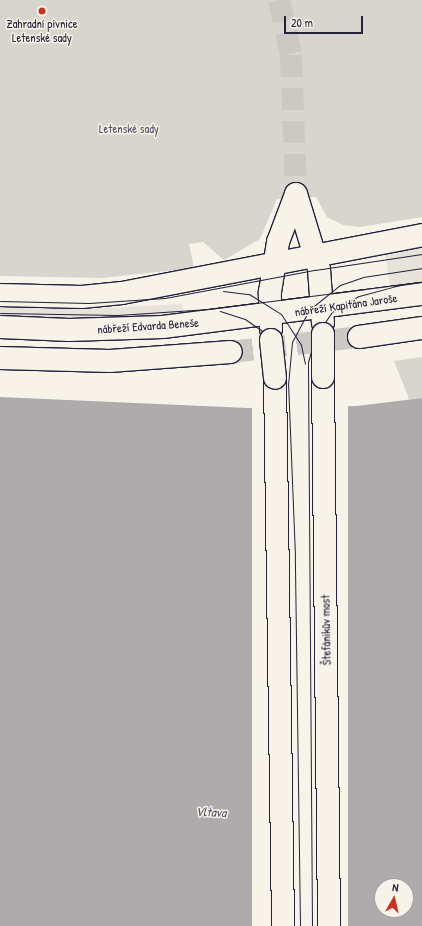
<!DOCTYPE html>
<meta charset="utf-8">
<style>
body{margin:0}
#map{position:relative;width:422px;height:926px;overflow:hidden;background:#f7f3e8;font-family:"Patrick Hand",sans-serif}
div>[style]{position:absolute}
[style*='--x']{left:calc(var(--x)*1px);top:calc(var(--y)*1px);width:calc(var(--w)*1px);rotate:calc(var(--a)*1deg)}
.built>*{inset:0;background:#e7e3db}
.green>*{inset:0;background:#d8d5cf}
.water>*{inset:0;background:#aeabad}
.pier>*{inset:0;background:#f7f3e8;transform-origin:0 0}
.secondary-tunnel>*{height:22px;margin-top:-11px;transform-origin:0;background:repeating-linear-gradient(90deg,#ccc9c5 0 22px,transparent 0 33px)}
.roads{filter:drop-shadow(1px 0 #22223b) drop-shadow(-1px 0 #22223b) drop-shadow(0 1px #22223b) drop-shadow(0 -1px #22223b)}
.secondary>*{height:22px;margin:-11px;padding:0 11px;transform-origin:11px;border-radius:11px;background:#f7f3e8}
.tram>*{height:1px;margin:-0.5px;padding:0 0.5px;transform-origin:0.5px;border-radius:0.5px;background:#22223b}
.bridges{filter:drop-shadow(1px 0 #22223b) drop-shadow(-1px 0 #22223b) drop-shadow(0 1px #22223b) drop-shadow(0 -1px #22223b)}
.secondary-bridge>*{height:22px;margin:-11px;padding:0 11px;transform-origin:11px;border-radius:11px;background:#f7f3e8}
.dots>*{width:11px;height:11px;translate:-50% -50%;box-sizing:border-box;border:2px solid #f7f3e8;border-radius:50%}
span{translate:-50% -50%;white-space:nowrap;text-align:center;line-height:1.15;-webkit-text-stroke:3px #f7f3e8;paint-order:stroke}
.poi-label{font-size:12px;color:#22223b}
.park-label{font-size:12px;color:#504f60}
.street-label{font-size:12px;color:#22223b}
.water-label{font-size:13px;color:#535263;font-style:italic}
.north{position:absolute;left:374px;top:878px;width:40px;height:40px;box-sizing:border-box;background:#f7f3e8;border:1px solid #a29fa3;border-radius:50%;rotate:8deg;font-size:11px;font-weight:700;line-height:16px;text-align:center;color:#22223b}
.north::after{content:'';display:block;margin:auto;width:14px;height:18px;background:#c8321e;clip-path:polygon(50% 0,100% 100%,50% 72%,0 100%)}
.scale{position:absolute;left:284px;top:16px;width:79px;height:18px;box-sizing:border-box;border:2px solid #22223b;border-top:0;padding-left:5px;font-size:12px;line-height:14px;white-space:nowrap;color:#22223b;-webkit-text-stroke:3px #f7f3e8;paint-order:stroke}
</style>
<div id="map">
<div class="built">
<div style="clip-path:polygon(422px 247px,422px 289px,391px 294px,385px 252px)"></div>
<div style="clip-path:polygon(182px 304px,184px 317px,0 320px,0 307px,87px 309px)"></div>
</div>
<div class="green">
<div style="clip-path:polygon(0 0,422px 0,422px 217px,360px 227px,343px 225px,327px 217px,316px 197px,277px 199px,260px 239px,224px 260px,203px 242px,189px 244px,194px 268px,102px 278px,0 276px)"></div>
<div style="clip-path:polygon(422px 357px,422px 398px,409px 399px,394px 361px)"></div>
</div>
<div class="water">
<div style="clip-path:polygon(evenodd,0 397px,248px 408px,357px 406px,422px 398px,422px 926px,0 926px,0 397px,382px 886px,406px 886px,406px 910px,382px 910px,382px 886px)"></div>
</div>
<div class="pier">
<div style="left:348px;top:404px;width:522px;height:96px;rotate:90deg"></div>
</div>
<div class="secondary-tunnel">
<div style="--x:279;--y:0;--w:56;--a:77.7"></div>
<div style="--x:291;--y:55;--w:139;--a:87.9"></div>
<div style="--x:231;--y:352;--w:129;--a:-6.7"></div>
</div>
<div class="roads">
<div class="secondary">
<div style="--x:296;--y:194;--w:78;--a:73"></div>
<div style="--x:319;--y:269;--w:54;--a:85.8"></div>
<div style="--x:0;--y:295;--w:82;--a:1.4"></div>
<div style="--x:82;--y:297;--w:40;--a:-5.7"></div>
<div style="--x:122;--y:293;--w:306;--a:-10.9"></div>
<div style="--x:0;--y:327;--w:69;--a:2.5"></div>
<div style="--x:69;--y:330;--w:94;--a:-1.8"></div>
<div style="--x:163;--y:327;--w:261;--a:-7.3"></div>
<div style="--x:271;--y:329;--w:37;--a:-92"></div>
<div style="--x:270;--y:292;--w:51;--a:-80.9"></div>
<div style="--x:278;--y:242;--w:51;--a:-69.4"></div>
<div style="--x:359;--y:337;--w:64;--a:-8.1"></div>
<div style="--x:0;--y:358;--w:110;--a:1.6"></div>
<div style="--x:110;--y:361;--w:121;--a:-4.3"></div>
<div style="--x:323;--y:377;--w:549;--a:89.37"></div>
<div style="--x:275;--y:378;--w:548;--a:89.16"></div>
</div>
</div>
<div class="tram">
<div style="--x:394;--y:286;--w:28;--a:-8"></div>
<div style="--x:223;--y:291;--w:26;--a:7"></div>
<div style="--x:249;--y:294;--w:38;--a:32"></div>
<div style="--x:281;--y:314;--w:37;--a:57"></div>
<div style="--x:301;--y:345;--w:19;--a:78"></div>
<div style="--x:0;--y:301;--w:89;--a:1.3"></div>
<div style="--x:89;--y:303;--w:76;--a:-3.8"></div>
<div style="--x:165;--y:298;--w:153;--a:-10.6"></div>
<div style="--x:315;--y:270;--w:108;--a:-8.5"></div>
<div style="--x:220;--y:311;--w:26;--a:18"></div>
<div style="--x:245;--y:319;--w:24;--a:35"></div>
<div style="--x:265;--y:333;--w:21;--a:55"></div>
<div style="--x:277;--y:350;--w:25;--a:72"></div>
<div style="--x:0;--y:313;--w:118;--a:1"></div>
<div style="--x:118;--y:315;--w:91;--a:-3.8"></div>
<div style="--x:209;--y:309;--w:158;--a:-7.3"></div>
<div style="--x:300;--y:926;--w:370;--a:-90.8"></div>
<div style="--x:295;--y:556;--w:171;--a:-92.3"></div>
<div style="--x:288;--y:385;--w:43;--a:-84.7"></div>
<div style="--x:292;--y:342;--w:36;--a:-62"></div>
<div style="--x:309;--y:310;--w:40;--a:-39"></div>
<div style="--x:340;--y:285;--w:24;--a:-19"></div>
<div style="--x:363;--y:277;--w:60;--a:-8.7"></div>
<div style="--x:312;--y:926;--w:564;--a:-90.41"></div>
<div style="--x:308;--y:362;--w:26;--a:-74"></div>
<div style="--x:315;--y:337;--w:30;--a:-56"></div>
<div style="--x:332;--y:312;--w:31;--a:-31"></div>
<div style="--x:359;--y:296;--w:42;--a:-15"></div>
</div>
<div class="bridges">
<div class="secondary-bridge">
<div style="--x:323;--y:334;--w:43;--a:90"></div>
<div style="--x:271;--y:340;--w:38;--a:84"></div>
</div>
</div>
<div class="dots">
<div style="left:42px;top:11px;background:#c8321e"></div>
</div>
<div class="poi-label">
<span style="left:42px;top:31px">Zahradní pivnice<br>Letenské sady</span>
</div>
<div class="park-label">
<span style="left:129px;top:129px">Letenské sady</span>
</div>
<div class="street-label">
<span style="left:346px;top:305px;rotate:-8deg">nábřeží Kapitána Jaroše</span>
<span style="left:148px;top:326px;rotate:-4deg">nábřeží Edvarda Beneše</span>
<span style="left:326px;top:630px;rotate:-91deg">Štefánikův most</span>
</div>
<div class="water-label">
<span style="left:211px;top:812px;rotate:2deg">Vltava</span>
</div>
<div class="north">N</div>
<div class="scale">20 m</div>
</div>
